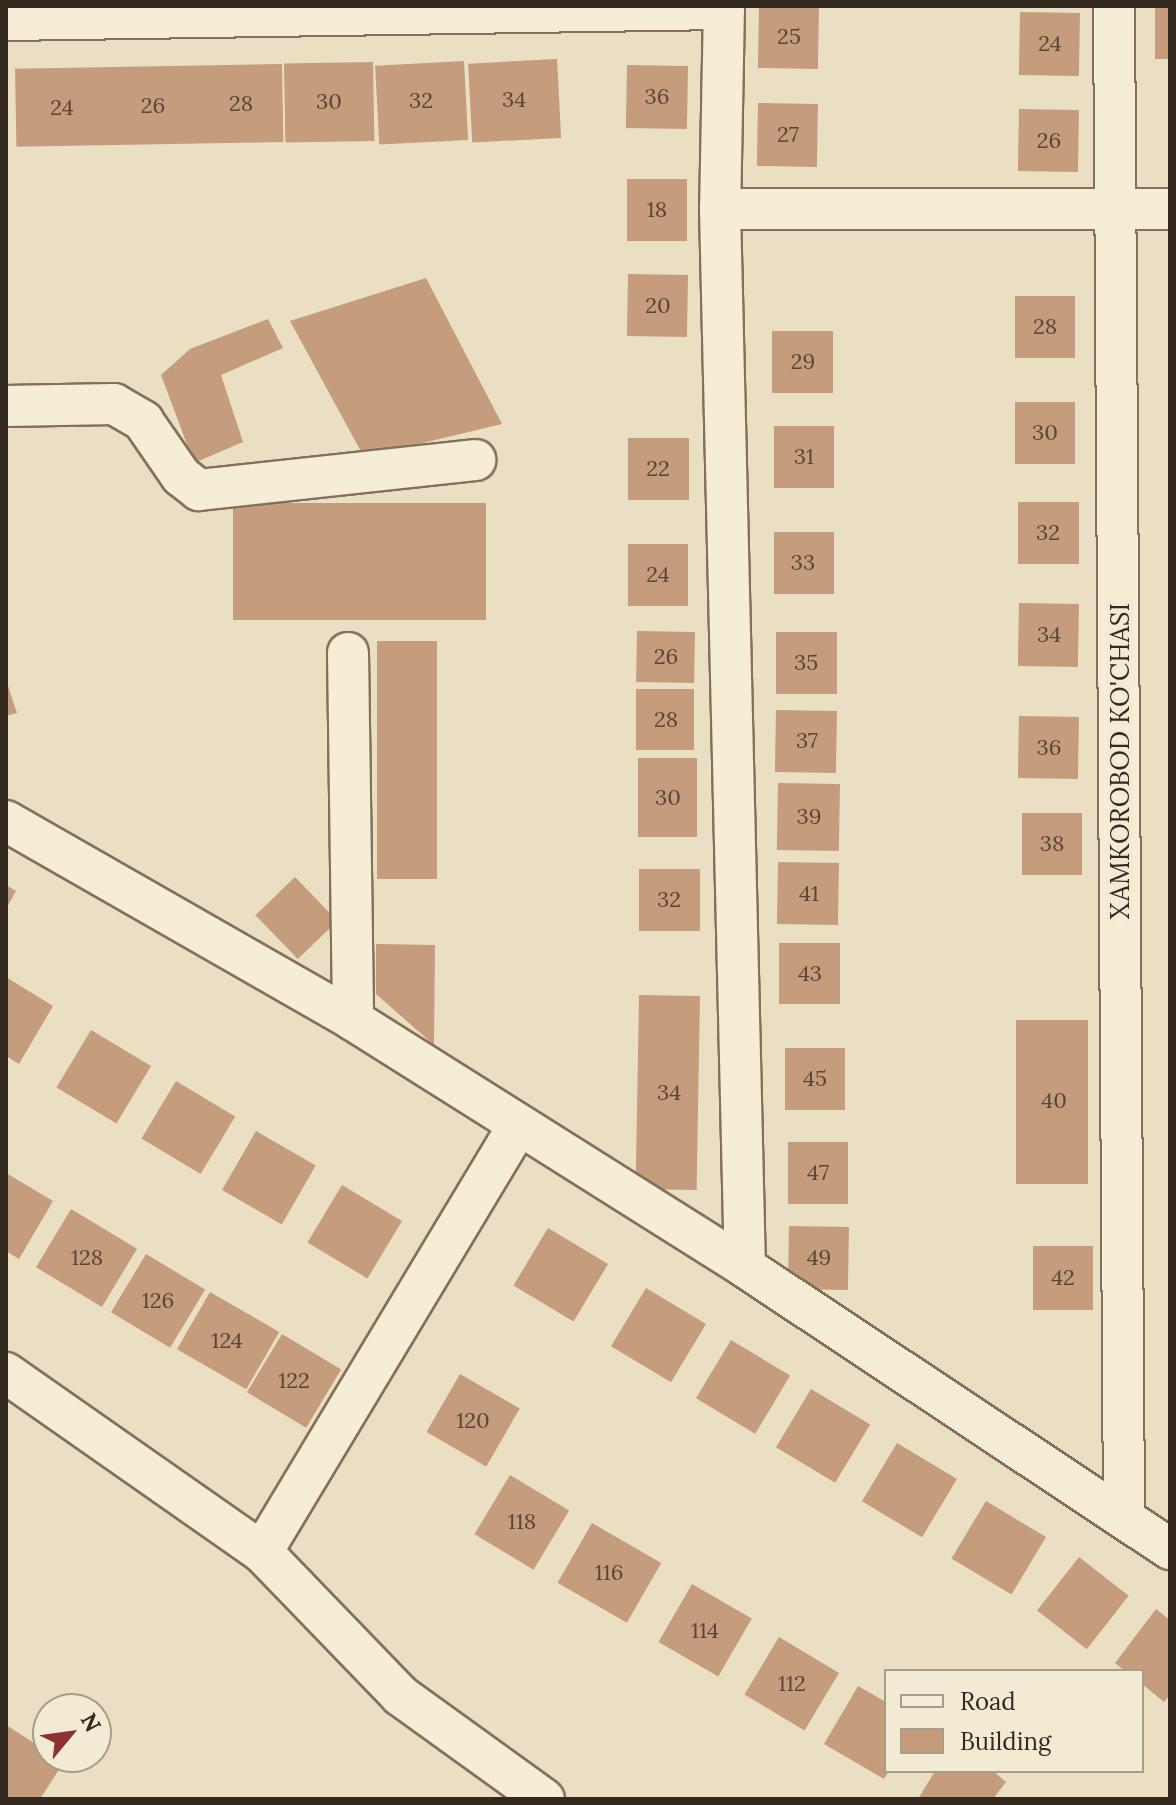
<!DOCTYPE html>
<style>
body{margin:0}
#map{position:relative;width:1176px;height:1805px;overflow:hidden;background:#eadfc3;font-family:Lora,serif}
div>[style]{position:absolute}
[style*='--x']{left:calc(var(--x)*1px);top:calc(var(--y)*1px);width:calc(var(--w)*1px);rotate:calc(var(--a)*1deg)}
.building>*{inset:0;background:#c59c7c;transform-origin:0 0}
.roads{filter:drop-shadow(2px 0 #83715b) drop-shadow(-2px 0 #83715b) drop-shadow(0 2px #83715b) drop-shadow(0 -2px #83715b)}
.minor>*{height:40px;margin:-20px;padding:0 20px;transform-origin:20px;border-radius:20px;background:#f6edd6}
span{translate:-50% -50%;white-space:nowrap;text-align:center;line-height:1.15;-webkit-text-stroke:8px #f2ead2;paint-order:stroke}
.number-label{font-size:22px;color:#584636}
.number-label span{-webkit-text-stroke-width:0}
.street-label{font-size:26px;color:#34291e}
.frame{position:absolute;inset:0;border:8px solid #34291e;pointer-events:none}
.legend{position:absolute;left:884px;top:1669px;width:260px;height:104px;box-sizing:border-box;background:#f2ead2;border:2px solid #a69d8a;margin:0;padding:10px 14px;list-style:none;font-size:24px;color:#34291e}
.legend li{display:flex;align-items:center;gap:16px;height:40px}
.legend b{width:40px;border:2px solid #a69d8a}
.north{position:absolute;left:32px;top:1693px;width:80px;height:80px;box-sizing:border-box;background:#f2ead2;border:2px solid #a69d8a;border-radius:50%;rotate:61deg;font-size:22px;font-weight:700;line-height:32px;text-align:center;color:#34291e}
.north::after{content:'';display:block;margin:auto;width:28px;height:36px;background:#8d3230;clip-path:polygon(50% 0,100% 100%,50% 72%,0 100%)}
</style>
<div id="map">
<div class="building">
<div style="left:759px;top:6px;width:60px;height:62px;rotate:1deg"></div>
<div style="left:1155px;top:6px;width:15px;height:53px"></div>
<div style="left:1020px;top:12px;width:60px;height:63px;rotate:1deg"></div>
<div style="left:557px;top:59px;width:79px;height:89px;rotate:87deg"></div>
<div style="left:464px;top:61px;width:79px;height:89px;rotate:87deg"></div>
<div style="left:373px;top:62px;width:79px;height:89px;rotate:89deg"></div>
<div style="left:282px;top:64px;width:78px;height:267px;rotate:89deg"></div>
<div style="left:627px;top:65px;width:61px;height:63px;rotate:1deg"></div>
<div style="left:758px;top:103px;width:60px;height:63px;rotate:1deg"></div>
<div style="left:1019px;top:109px;width:60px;height:62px;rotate:1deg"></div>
<div style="left:627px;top:179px;width:60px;height:62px"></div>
<div style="left:628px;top:274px;width:60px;height:62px;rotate:1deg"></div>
<div style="clip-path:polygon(426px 278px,502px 424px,364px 457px,290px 321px)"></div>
<div style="left:1015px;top:296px;width:60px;height:62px"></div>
<div style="clip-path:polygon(268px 319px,283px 348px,221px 375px,243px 442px,194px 463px,161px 375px,190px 349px)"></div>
<div style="left:772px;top:331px;width:61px;height:62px"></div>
<div style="left:1015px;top:402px;width:60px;height:62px"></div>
<div style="left:774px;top:426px;width:60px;height:62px"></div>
<div style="left:628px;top:438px;width:61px;height:62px"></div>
<div style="left:1018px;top:502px;width:61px;height:62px"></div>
<div style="left:233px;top:503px;width:253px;height:117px"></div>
<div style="left:774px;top:532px;width:60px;height:62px"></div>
<div style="left:628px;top:544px;width:60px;height:62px"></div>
<div style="left:1019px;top:603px;width:60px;height:63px;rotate:1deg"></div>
<div style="left:637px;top:631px;width:58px;height:51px;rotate:1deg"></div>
<div style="left:776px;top:632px;width:61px;height:62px"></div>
<div style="left:377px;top:641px;width:60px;height:238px"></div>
<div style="clip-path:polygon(6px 680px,17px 713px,6px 716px)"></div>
<div style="left:636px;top:689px;width:58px;height:61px"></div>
<div style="left:776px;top:710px;width:61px;height:62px;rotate:1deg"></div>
<div style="left:1019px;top:716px;width:60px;height:62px;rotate:1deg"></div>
<div style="left:638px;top:758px;width:59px;height:79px"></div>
<div style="left:778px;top:783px;width:62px;height:67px;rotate:1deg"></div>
<div style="left:1022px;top:813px;width:60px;height:62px"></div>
<div style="left:778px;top:862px;width:61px;height:62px;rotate:1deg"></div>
<div style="left:639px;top:869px;width:61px;height:62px"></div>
<div style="left:295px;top:877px;width:61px;height:55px;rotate:46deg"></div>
<div style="clip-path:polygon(6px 885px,16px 891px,6px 909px)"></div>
<div style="left:779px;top:943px;width:61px;height:61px"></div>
<div style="clip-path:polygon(376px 944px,435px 945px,434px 1045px,376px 994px)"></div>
<div style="clip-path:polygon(6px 977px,53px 1006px,19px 1064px,6px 1056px)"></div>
<div style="left:639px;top:995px;width:61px;height:194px;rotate:1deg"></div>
<div style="left:1016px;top:1020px;width:72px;height:164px"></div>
<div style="left:91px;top:1030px;width:70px;height:67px;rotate:31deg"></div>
<div style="left:785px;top:1048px;width:60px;height:62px"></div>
<div style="left:176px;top:1081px;width:69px;height:67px;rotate:31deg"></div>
<div style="left:256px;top:1131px;width:69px;height:68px;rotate:30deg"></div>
<div style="left:788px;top:1142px;width:60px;height:62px"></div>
<div style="clip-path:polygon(6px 1173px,53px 1201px,19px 1259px,6px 1251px)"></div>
<div style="left:342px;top:1185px;width:70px;height:67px;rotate:31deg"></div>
<div style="left:71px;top:1209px;width:77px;height:68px;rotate:31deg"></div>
<div style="left:789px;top:1226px;width:60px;height:63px;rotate:1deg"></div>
<div style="left:548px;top:1228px;width:70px;height:67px;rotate:31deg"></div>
<div style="left:1093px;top:1246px;width:64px;height:60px;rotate:90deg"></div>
<div style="left:146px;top:1254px;width:69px;height:68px;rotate:31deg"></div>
<div style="left:646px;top:1288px;width:70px;height:68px;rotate:31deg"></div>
<div style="left:210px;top:1292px;width:80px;height:66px;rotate:30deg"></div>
<div style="left:282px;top:1334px;width:69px;height:68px;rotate:31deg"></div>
<div style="left:731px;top:1340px;width:69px;height:68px;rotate:31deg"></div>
<div style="left:460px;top:1374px;width:69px;height:67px;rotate:30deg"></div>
<div style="left:811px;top:1389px;width:69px;height:68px;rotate:31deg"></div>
<div style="left:897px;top:1443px;width:70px;height:68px;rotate:31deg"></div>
<div style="left:510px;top:1475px;width:69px;height:69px;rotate:31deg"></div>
<div style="left:986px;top:1501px;width:70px;height:67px;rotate:31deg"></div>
<div style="left:592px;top:1523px;width:80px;height:69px;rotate:30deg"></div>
<div style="left:1079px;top:1557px;width:63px;height:68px;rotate:38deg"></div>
<div style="left:692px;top:1584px;width:69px;height:67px;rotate:30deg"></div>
<div style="clip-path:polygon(1156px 1609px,1170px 1620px,1170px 1695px,1164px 1702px,1142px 1684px,1142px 1671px,1125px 1671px,1115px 1663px)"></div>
<div style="left:779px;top:1637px;width:70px;height:67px;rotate:31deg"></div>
<div style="clip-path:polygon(858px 1686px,886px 1702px,889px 1771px,884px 1779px,824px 1744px)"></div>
<div style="clip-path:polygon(6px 1725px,48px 1752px,48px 1757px,64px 1762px,40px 1799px,6px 1799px)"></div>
<div style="clip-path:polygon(935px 1771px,993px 1771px,1006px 1782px,993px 1799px,918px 1799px)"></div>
</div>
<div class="roads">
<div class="minor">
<div style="--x:724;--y:6;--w:203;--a:91.1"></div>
<div style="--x:720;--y:209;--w:1058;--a:88.65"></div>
<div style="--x:1114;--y:6;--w:1510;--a:89.62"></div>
<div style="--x:6;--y:20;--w:718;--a:-0.88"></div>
<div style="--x:720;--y:209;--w:450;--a:0"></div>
<div style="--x:6;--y:406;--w:108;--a:-1.1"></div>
<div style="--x:114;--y:404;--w:34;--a:30"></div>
<div style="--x:143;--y:421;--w:67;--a:55.4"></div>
<div style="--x:181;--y:476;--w:23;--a:38"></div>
<div style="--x:199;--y:490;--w:278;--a:-6.2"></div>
<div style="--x:348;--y:653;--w:367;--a:89.2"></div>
<div style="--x:6;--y:821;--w:400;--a:29.8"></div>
<div style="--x:353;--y:1020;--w:463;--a:32.2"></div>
<div style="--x:745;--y:1267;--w:510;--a:33.57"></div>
<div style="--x:6;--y:1373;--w:312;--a:35"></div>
<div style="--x:262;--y:1552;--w:200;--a:46"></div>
<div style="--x:401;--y:1696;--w:176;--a:35.8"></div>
<div style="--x:262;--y:1552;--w:497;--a:-59"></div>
</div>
</div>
<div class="number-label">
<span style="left:789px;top:37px">25</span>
<span style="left:1050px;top:44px">24</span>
<span style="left:657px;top:97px">36</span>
<span style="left:514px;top:100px">34</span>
<span style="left:421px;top:101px">32</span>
<span style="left:329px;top:102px">30</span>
<span style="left:241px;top:104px">28</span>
<span style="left:153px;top:106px">26</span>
<span style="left:62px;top:108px">24</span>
<span style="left:788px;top:135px">27</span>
<span style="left:1049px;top:141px">26</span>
<span style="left:657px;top:210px">18</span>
<span style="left:658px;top:306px">20</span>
<span style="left:1045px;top:327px">28</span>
<span style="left:803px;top:362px">29</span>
<span style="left:1045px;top:433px">30</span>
<span style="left:804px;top:457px">31</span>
<span style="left:658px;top:469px">22</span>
<span style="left:1048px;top:533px">32</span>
<span style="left:803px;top:563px">33</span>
<span style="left:658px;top:575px">24</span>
<span style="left:1049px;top:635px">34</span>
<span style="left:666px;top:657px">26</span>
<span style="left:806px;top:663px">35</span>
<span style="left:666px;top:720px">28</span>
<span style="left:807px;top:741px">37</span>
<span style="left:1049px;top:748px">36</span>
<span style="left:668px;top:798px">30</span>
<span style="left:809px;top:817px">39</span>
<span style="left:1052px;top:844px">38</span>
<span style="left:809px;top:894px">41</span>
<span style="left:669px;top:900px">32</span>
<span style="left:810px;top:974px">43</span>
<span style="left:815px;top:1079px">45</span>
<span style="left:669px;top:1093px">34</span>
<span style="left:1054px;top:1101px">40</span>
<span style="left:818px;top:1173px">47</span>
<span style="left:87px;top:1258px">128</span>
<span style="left:819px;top:1258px">49</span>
<span style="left:1063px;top:1278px">42</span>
<span style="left:158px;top:1301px">126</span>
<span style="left:227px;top:1341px">124</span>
<span style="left:294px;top:1381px">122</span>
<span style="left:473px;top:1421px">120</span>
<span style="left:522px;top:1522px">118</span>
<span style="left:609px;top:1573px">116</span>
<span style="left:705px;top:1631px">114</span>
<span style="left:792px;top:1684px">112</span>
</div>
<div class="street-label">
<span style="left:1120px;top:761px;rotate:-90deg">XAMKOROBOD KO'CHASI</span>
</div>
<div class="frame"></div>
<ul class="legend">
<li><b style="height:10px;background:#f6edd6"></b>Road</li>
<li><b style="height:22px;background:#c59c7c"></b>Building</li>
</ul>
<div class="north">N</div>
</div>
